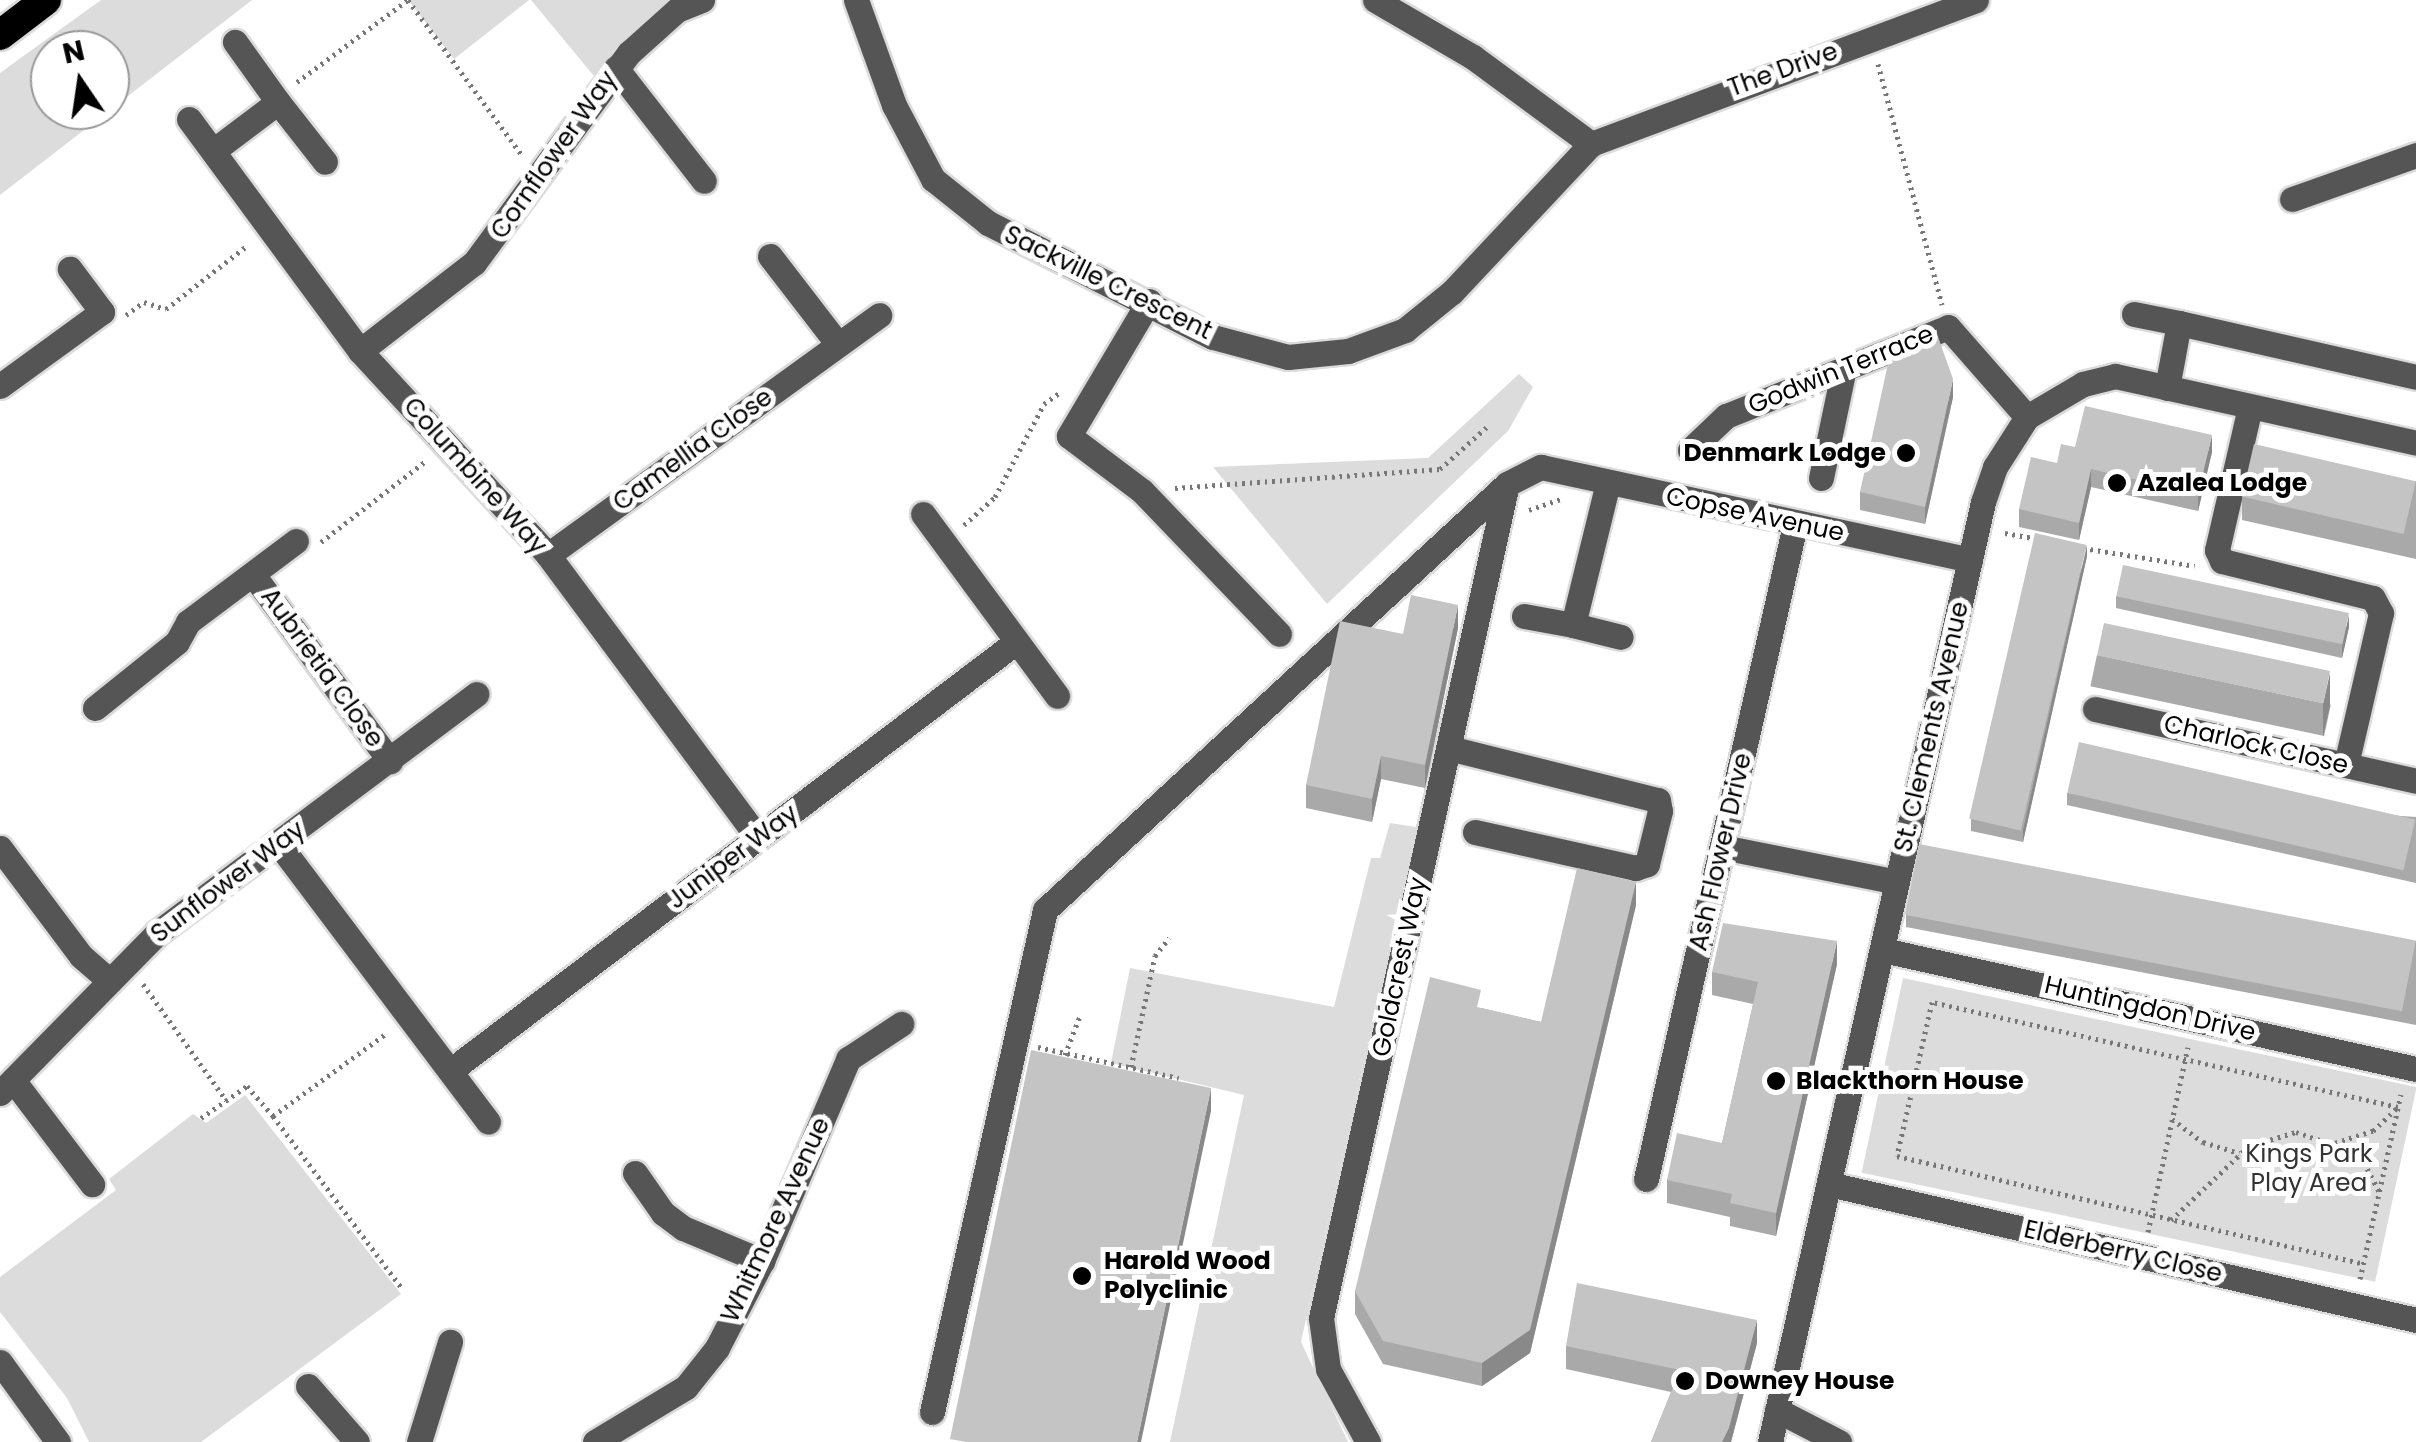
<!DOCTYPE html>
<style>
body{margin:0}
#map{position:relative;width:2416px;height:1442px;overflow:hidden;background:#fff;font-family:Poppins,sans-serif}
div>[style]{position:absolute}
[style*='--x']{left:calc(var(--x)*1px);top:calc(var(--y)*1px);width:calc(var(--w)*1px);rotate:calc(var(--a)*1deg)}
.green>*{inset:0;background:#dcdcdc;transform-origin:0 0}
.path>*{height:5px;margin-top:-2.5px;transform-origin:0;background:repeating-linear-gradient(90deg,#777 0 2.5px,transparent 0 7.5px)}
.roads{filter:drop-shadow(2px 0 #dbdbdb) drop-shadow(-2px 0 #dbdbdb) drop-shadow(0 2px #dbdbdb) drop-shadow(0 -2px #dbdbdb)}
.minor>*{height:25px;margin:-12.5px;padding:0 12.5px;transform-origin:12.5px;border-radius:12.5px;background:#555}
.highway>*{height:30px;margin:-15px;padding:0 15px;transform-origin:15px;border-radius:15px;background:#000}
.wall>*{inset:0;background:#a9a9a9;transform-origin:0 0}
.shaded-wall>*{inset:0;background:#898989}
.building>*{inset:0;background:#c4c4c4;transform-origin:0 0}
.dots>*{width:28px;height:28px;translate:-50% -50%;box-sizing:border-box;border:5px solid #fff;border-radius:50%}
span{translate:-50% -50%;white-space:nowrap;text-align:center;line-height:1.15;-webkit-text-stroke:10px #fff;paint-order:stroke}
.street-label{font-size:25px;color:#000}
.poi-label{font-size:25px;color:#000;font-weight:700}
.right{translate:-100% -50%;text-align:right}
.left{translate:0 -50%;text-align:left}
.park-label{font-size:25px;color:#333}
.north{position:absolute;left:30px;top:30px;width:100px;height:100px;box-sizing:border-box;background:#fff;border:2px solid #999;border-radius:50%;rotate:347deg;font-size:28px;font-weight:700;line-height:40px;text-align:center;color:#000}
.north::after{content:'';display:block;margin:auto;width:35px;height:45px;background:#000;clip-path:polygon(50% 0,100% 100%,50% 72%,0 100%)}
</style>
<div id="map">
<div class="green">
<div style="clip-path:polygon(101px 0,252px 0,110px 110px,110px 50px,50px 50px,50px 110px,110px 110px,0 195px,0 73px)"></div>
<div style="clip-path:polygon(408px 0,529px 0,454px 59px)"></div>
<div style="clip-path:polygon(531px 0,702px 0,603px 87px)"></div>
<div style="clip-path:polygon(1519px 374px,1533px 387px,1508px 431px,1327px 604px,1213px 467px,1428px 458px)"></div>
<div style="clip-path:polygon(1390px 823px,1416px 827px,1301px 1342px,1348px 1442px,1170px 1442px,1244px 1095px,1111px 1063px,1130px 968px,1334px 1007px,1371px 858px,1380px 858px)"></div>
<div style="left:1903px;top:978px;width:525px;height:199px;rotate:12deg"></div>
<div style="clip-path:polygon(245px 1095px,401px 1294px,201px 1442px,89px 1442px,67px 1398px,0 1312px,0 1277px,116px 1190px,109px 1179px,193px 1114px,206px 1123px)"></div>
</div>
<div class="path">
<div style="--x:1878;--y:64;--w:249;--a:75.1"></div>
<div style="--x:297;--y:82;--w:138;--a:-36.5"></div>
<div style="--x:408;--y:0;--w:191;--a:53.7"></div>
<div style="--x:126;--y:315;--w:22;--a:-36"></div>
<div style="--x:144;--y:302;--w:23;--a:18"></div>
<div style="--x:166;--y:309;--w:104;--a:-38"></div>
<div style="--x:1175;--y:488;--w:266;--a:-4.1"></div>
<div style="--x:1440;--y:469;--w:66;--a:-41.9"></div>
<div style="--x:1529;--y:510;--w:34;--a:-19"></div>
<div style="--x:964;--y:525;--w:42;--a:-42.1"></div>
<div style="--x:995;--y:497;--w:105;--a:-62.2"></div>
<div style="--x:1044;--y:404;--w:22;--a:-36"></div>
<div style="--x:2005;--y:533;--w:34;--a:10"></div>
<div style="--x:321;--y:542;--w:134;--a:-37.7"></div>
<div style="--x:2083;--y:548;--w:113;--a:9.1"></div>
<div style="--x:143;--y:984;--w:143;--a:54.4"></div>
<div style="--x:1038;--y:1047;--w:144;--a:12.4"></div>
<div style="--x:1065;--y:1055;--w:42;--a:-69"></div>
<div style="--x:1131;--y:1067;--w:114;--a:-77.8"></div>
<div style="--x:1155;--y:956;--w:23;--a:-52"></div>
<div style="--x:273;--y:1116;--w:214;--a:53.2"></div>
<div style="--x:201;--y:1118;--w:56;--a:-34.8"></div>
<div style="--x:247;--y:1086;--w:40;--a:49"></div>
<div style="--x:273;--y:1116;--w:141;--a:-36.1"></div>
<div style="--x:2172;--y:1119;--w:39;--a:37"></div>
<div style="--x:2203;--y:1142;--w:38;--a:17"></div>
<div style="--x:2335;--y:1143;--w:40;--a:-18"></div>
<div style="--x:2373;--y:1131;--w:35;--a:-44"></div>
<div style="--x:2398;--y:1107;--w:478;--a:-167.3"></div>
<div style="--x:1932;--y:1002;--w:158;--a:102.8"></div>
<div style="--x:1897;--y:1156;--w:478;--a:13"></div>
<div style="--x:2171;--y:1220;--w:108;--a:-43.5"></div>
<div style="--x:2249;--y:1146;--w:49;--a:-16.6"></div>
<div style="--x:2296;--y:1132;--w:54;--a:18.4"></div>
<div style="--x:2347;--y:1149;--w:21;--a:37"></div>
<div style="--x:2364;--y:1162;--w:33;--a:63"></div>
<div style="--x:2148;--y:1232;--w:189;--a:-77.8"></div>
<div style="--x:2360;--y:1279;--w:189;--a:-77.5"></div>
</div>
<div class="roads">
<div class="minor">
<div style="--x:856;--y:0;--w:112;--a:70.1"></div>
<div style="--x:894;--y:105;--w:84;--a:62.2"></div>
<div style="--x:933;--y:179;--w:70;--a:38.7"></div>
<div style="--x:988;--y:223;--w:252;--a:26.9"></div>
<div style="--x:1213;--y:337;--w:78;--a:14.9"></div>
<div style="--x:1288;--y:357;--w:60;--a:-5.7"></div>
<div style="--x:1348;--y:351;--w:61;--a:-20.2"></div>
<div style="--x:1405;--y:330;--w:60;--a:-39"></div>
<div style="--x:1452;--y:292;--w:203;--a:-46.8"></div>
<div style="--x:1591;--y:144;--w:411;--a:-20.5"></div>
<div style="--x:1375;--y:0;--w:113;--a:30.2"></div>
<div style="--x:1473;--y:57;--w:147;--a:36.4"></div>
<div style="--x:616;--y:68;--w:143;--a:52.1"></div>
<div style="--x:278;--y:102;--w:76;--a:51.9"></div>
<div style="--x:189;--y:119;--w:288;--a:53.6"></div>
<div style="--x:360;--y:351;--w:277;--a:47.3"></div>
<div style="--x:548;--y:555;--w:350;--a:53.4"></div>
<div style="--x:213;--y:151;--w:81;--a:-37"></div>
<div style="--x:278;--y:102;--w:74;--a:-125.6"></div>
<div style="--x:2292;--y:199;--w:132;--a:-19.5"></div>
<div style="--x:770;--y:256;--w:110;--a:52.4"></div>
<div style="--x:1149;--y:301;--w:157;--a:120.7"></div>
<div style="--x:1069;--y:436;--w:91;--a:37"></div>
<div style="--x:1142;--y:491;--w:198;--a:46.2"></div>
<div style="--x:2134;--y:314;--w:46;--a:11.3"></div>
<div style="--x:2179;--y:323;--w:66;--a:100.5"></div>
<div style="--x:2179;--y:323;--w:243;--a:12.8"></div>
<div style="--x:360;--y:351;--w:144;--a:-37.7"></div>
<div style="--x:474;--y:263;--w:261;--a:-53.6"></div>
<div style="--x:629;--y:53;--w:64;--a:-41.9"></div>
<div style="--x:677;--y:10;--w:27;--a:-22"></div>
<div style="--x:0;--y:386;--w:126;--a:-36"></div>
<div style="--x:102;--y:312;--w:54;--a:-126.7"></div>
<div style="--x:2250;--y:407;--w:147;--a:103"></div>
<div style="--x:2217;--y:550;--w:12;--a:66"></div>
<div style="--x:2222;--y:561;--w:155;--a:13.8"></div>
<div style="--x:2373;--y:598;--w:17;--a:62"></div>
<div style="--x:2381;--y:613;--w:156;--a:103"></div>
<div style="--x:1690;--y:450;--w:50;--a:-43.4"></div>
<div style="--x:1726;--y:416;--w:239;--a:-21.8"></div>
<div style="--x:1948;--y:327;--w:120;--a:48.7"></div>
<div style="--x:1821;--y:478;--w:112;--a:-78.2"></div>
<div style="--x:923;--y:514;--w:226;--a:53.6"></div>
<div style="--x:548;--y:555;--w:409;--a:-35.9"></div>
<div style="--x:254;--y:576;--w:230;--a:53.7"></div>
<div style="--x:1524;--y:616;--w:50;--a:10.4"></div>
<div style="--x:1573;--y:625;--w:147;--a:-76.2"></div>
<div style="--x:1573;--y:625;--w:49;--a:14"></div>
<div style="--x:95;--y:708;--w:105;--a:-38.8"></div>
<div style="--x:177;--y:642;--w:23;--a:-61"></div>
<div style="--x:188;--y:622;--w:135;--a:-36.9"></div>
<div style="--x:2095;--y:709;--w:329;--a:12.6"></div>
<div style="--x:1449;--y:748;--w:215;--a:14"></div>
<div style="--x:1658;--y:800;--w:11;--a:80"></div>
<div style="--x:1660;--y:811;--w:55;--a:103.8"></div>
<div style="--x:1647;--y:864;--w:12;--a:160"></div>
<div style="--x:1636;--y:868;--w:165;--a:-167.4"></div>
<div style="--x:278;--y:843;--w:349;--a:53"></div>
<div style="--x:1722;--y:847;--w:178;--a:11.3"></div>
<div style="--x:0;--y:848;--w:135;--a:53.1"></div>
<div style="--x:81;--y:956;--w:38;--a:41"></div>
<div style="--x:1883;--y:950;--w:546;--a:12.59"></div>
<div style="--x:450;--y:1071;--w:710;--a:-37.16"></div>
<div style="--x:13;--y:1080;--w:131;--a:52.8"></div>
<div style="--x:0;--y:1093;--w:224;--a:-45.5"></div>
<div style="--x:157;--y:933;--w:399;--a:-36.8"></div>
<div style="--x:635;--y:1173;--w:49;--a:55"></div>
<div style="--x:663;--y:1213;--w:25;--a:37"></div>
<div style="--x:683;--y:1228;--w:86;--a:22.7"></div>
<div style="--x:1646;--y:1179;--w:671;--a:-77.17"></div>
<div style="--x:1829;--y:1184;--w:603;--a:13.04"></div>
<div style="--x:0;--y:1362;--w:99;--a:54.1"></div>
<div style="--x:308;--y:1386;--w:74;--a:48.8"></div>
<div style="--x:1777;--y:1410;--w:70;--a:27.3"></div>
<div style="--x:932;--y:1412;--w:515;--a:-77.31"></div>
<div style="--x:1045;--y:910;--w:628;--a:-42.68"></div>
<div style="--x:1507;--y:484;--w:38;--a:-27"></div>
<div style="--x:1541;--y:467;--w:439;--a:12.2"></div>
<div style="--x:419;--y:1442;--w:105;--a:-72.8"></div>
<div style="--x:595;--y:1442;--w:106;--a:-31.1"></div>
<div style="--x:686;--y:1387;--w:50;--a:-51.5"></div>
<div style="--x:717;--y:1348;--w:98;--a:-62.7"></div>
<div style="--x:762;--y:1261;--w:220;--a:-66.9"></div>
<div style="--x:848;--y:1059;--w:64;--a:-33.4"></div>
<div style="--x:1368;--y:1442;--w:83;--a:-118.7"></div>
<div style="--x:1328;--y:1369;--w:51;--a:-97.8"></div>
<div style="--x:1321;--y:1318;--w:854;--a:-77.43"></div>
<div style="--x:1770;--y:1442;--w:964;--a:-77.23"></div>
<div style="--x:1983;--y:502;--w:37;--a:-71"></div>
<div style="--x:1995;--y:467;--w:59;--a:-57.4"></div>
<div style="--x:2027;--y:417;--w:65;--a:-30.5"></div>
<div style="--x:2083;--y:384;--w:33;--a:-14"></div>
<div style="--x:2115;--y:376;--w:308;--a:12.5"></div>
</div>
<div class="highway">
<div style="--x:0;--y:35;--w:58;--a:-37.3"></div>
</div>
</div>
<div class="wall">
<div style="clip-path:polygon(1953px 397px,1925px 524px,1860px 510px,1860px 492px)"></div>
<div style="clip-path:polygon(2075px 447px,2212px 452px,2198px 511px,2091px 487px,2079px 540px,2019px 527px,2019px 509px)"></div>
<div style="clip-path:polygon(2416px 481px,2416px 559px,2242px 520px,2242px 497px)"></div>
<div style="clip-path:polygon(2087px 556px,2023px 842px,1971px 831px,1971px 819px)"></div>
<div style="clip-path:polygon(2116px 596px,2349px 627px,2342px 658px,2116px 608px)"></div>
<div style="clip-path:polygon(1458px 628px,1425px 788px,1381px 779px,1372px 822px,1306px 808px,1306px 785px,1403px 634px)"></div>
<div style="left:2097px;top:655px;width:239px;height:32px;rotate:12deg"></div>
<div style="clip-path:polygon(2067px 793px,2416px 817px,2416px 883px,2067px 805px)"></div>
<div style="clip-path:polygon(1636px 905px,1530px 1353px,1482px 1386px,1383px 1364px,1355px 1314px,1355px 1291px,1481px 1008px,1541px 1022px)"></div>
<div style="clip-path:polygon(1906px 915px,2416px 941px,2416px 1025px,1906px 927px)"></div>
<div style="clip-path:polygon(1837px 964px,1776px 1236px,1730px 1226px,1730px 1217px,1667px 1203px,1667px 1180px,1722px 1143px,1753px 1004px,1712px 995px,1712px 972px)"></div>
<div style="clip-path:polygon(1757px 1343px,1731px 1442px,1651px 1442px,1671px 1392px,1566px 1369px,1566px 1346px)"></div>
</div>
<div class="shaded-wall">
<div style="clip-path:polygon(1953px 379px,1953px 397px,1925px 524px,1925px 507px)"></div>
<div style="clip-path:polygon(2212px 435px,2212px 452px,2198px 511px,2198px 494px)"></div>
<div style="clip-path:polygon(2091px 469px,2091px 487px,2079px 540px,2079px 523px)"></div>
<div style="clip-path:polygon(2087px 545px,2087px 556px,2023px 842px,2023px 830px)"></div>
<div style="clip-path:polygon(1458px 605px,1458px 628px,1425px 788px,1425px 765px)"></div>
<div style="clip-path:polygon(2349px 615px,2349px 627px,2342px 658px,2342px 646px)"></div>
<div style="clip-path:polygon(2330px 673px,2330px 706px,2323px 737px,2323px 704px)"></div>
<div style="clip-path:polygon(1381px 756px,1381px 779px,1372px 822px,1372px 799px)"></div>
<div style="clip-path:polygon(1636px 882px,1636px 905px,1530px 1353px,1482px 1386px,1482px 1363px)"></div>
<div style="clip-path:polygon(1837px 941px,1837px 964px,1776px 1236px,1776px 1213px)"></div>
<div style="clip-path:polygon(1211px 1088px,1211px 1111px,1141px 1442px,1137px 1442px)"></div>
<div style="clip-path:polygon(1757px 1320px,1757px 1343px,1731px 1442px,1722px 1442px)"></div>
</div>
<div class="building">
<div style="clip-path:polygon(1937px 334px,1953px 379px,1925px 507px,1860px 492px,1891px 350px)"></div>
<div style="clip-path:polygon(2085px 406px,2212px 435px,2198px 494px,2091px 469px,2079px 523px,2019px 509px,2031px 457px,2057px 463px,2061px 444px,2075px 447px)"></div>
<div style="left:2254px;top:444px;width:166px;height:54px;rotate:13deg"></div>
<div style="left:2035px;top:533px;width:53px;height:293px;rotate:13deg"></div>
<div style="left:2123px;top:565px;width:231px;height:32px;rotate:12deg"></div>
<div style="clip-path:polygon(1411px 595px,1458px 605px,1425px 765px,1381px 756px,1372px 799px,1306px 785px,1340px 621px,1403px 634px)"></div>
<div style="left:2104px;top:623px;width:231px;height:33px;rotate:12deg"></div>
<div style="left:2079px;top:742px;width:345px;height:52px;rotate:13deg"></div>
<div style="left:1919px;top:844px;width:506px;height:72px;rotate:11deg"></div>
<div style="clip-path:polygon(1577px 868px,1636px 882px,1530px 1330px,1482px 1363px,1383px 1341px,1355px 1291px,1430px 977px,1481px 990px,1477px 1007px,1541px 1022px)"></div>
<div style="clip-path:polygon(1723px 923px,1837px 941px,1776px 1213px,1730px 1203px,1732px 1194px,1667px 1180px,1677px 1133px,1722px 1143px,1758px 982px,1712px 972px)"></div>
<div style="clip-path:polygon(1031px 1050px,1211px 1088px,1137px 1442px,966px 1442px,950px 1439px)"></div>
<div style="clip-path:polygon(1577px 1283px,1757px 1320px,1729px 1428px,1722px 1442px,1651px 1442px,1680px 1370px,1566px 1346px)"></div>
</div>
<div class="dots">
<div style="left:1906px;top:453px;background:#000"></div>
<div style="left:2117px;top:483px;background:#000"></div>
<div style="left:1776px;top:1081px;background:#000"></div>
<div style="left:1082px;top:1276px;background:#000"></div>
<div style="left:1685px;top:1381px;background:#000"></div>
</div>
<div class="street-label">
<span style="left:1783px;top:70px;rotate:-20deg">The Drive</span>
<span style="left:554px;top:155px;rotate:-55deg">Cornflower Way</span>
<span style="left:1108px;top:283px;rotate:26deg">Sackville Crescent</span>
<span style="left:1841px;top:370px;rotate:-22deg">Godwin Terrace</span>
<span style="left:693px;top:450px;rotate:-36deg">Camellia Close</span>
<span style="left:475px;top:476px;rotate:48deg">Columbine Way</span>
<span style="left:1755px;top:515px;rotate:12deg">Copse Avenue</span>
<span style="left:322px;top:668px;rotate:54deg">Aubrietia Close</span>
<span style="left:1932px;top:727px;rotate:-77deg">St. Clements Avenue</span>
<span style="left:2256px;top:745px;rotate:13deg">Charlock Close</span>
<span style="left:1721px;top:852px;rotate:-77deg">Ash Flower Drive</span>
<span style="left:733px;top:857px;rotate:-37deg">Juniper Way</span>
<span style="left:228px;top:882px;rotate:-37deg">Sunflower Way</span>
<span style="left:1400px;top:967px;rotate:-78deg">Goldcrest Way</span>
<span style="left:2150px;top:1009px;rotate:13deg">Huntingdon Drive</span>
<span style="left:776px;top:1220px;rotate:-65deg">Whitmore Avenue</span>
<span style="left:2123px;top:1252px;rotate:13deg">Elderberry Close</span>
</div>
<div class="poi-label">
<span class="right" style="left:1886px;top:453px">Denmark Lodge</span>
<span class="left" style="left:2137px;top:483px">Azalea Lodge</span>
<span class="left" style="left:1796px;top:1081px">Blackthorn House</span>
<span class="left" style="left:1104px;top:1276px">Harold Wood<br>Polyclinic</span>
<span class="left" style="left:1705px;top:1381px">Downey House</span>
</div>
<div class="park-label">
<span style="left:2309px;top:1169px">Kings Park<br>Play Area</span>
</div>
<div class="north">N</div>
</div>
